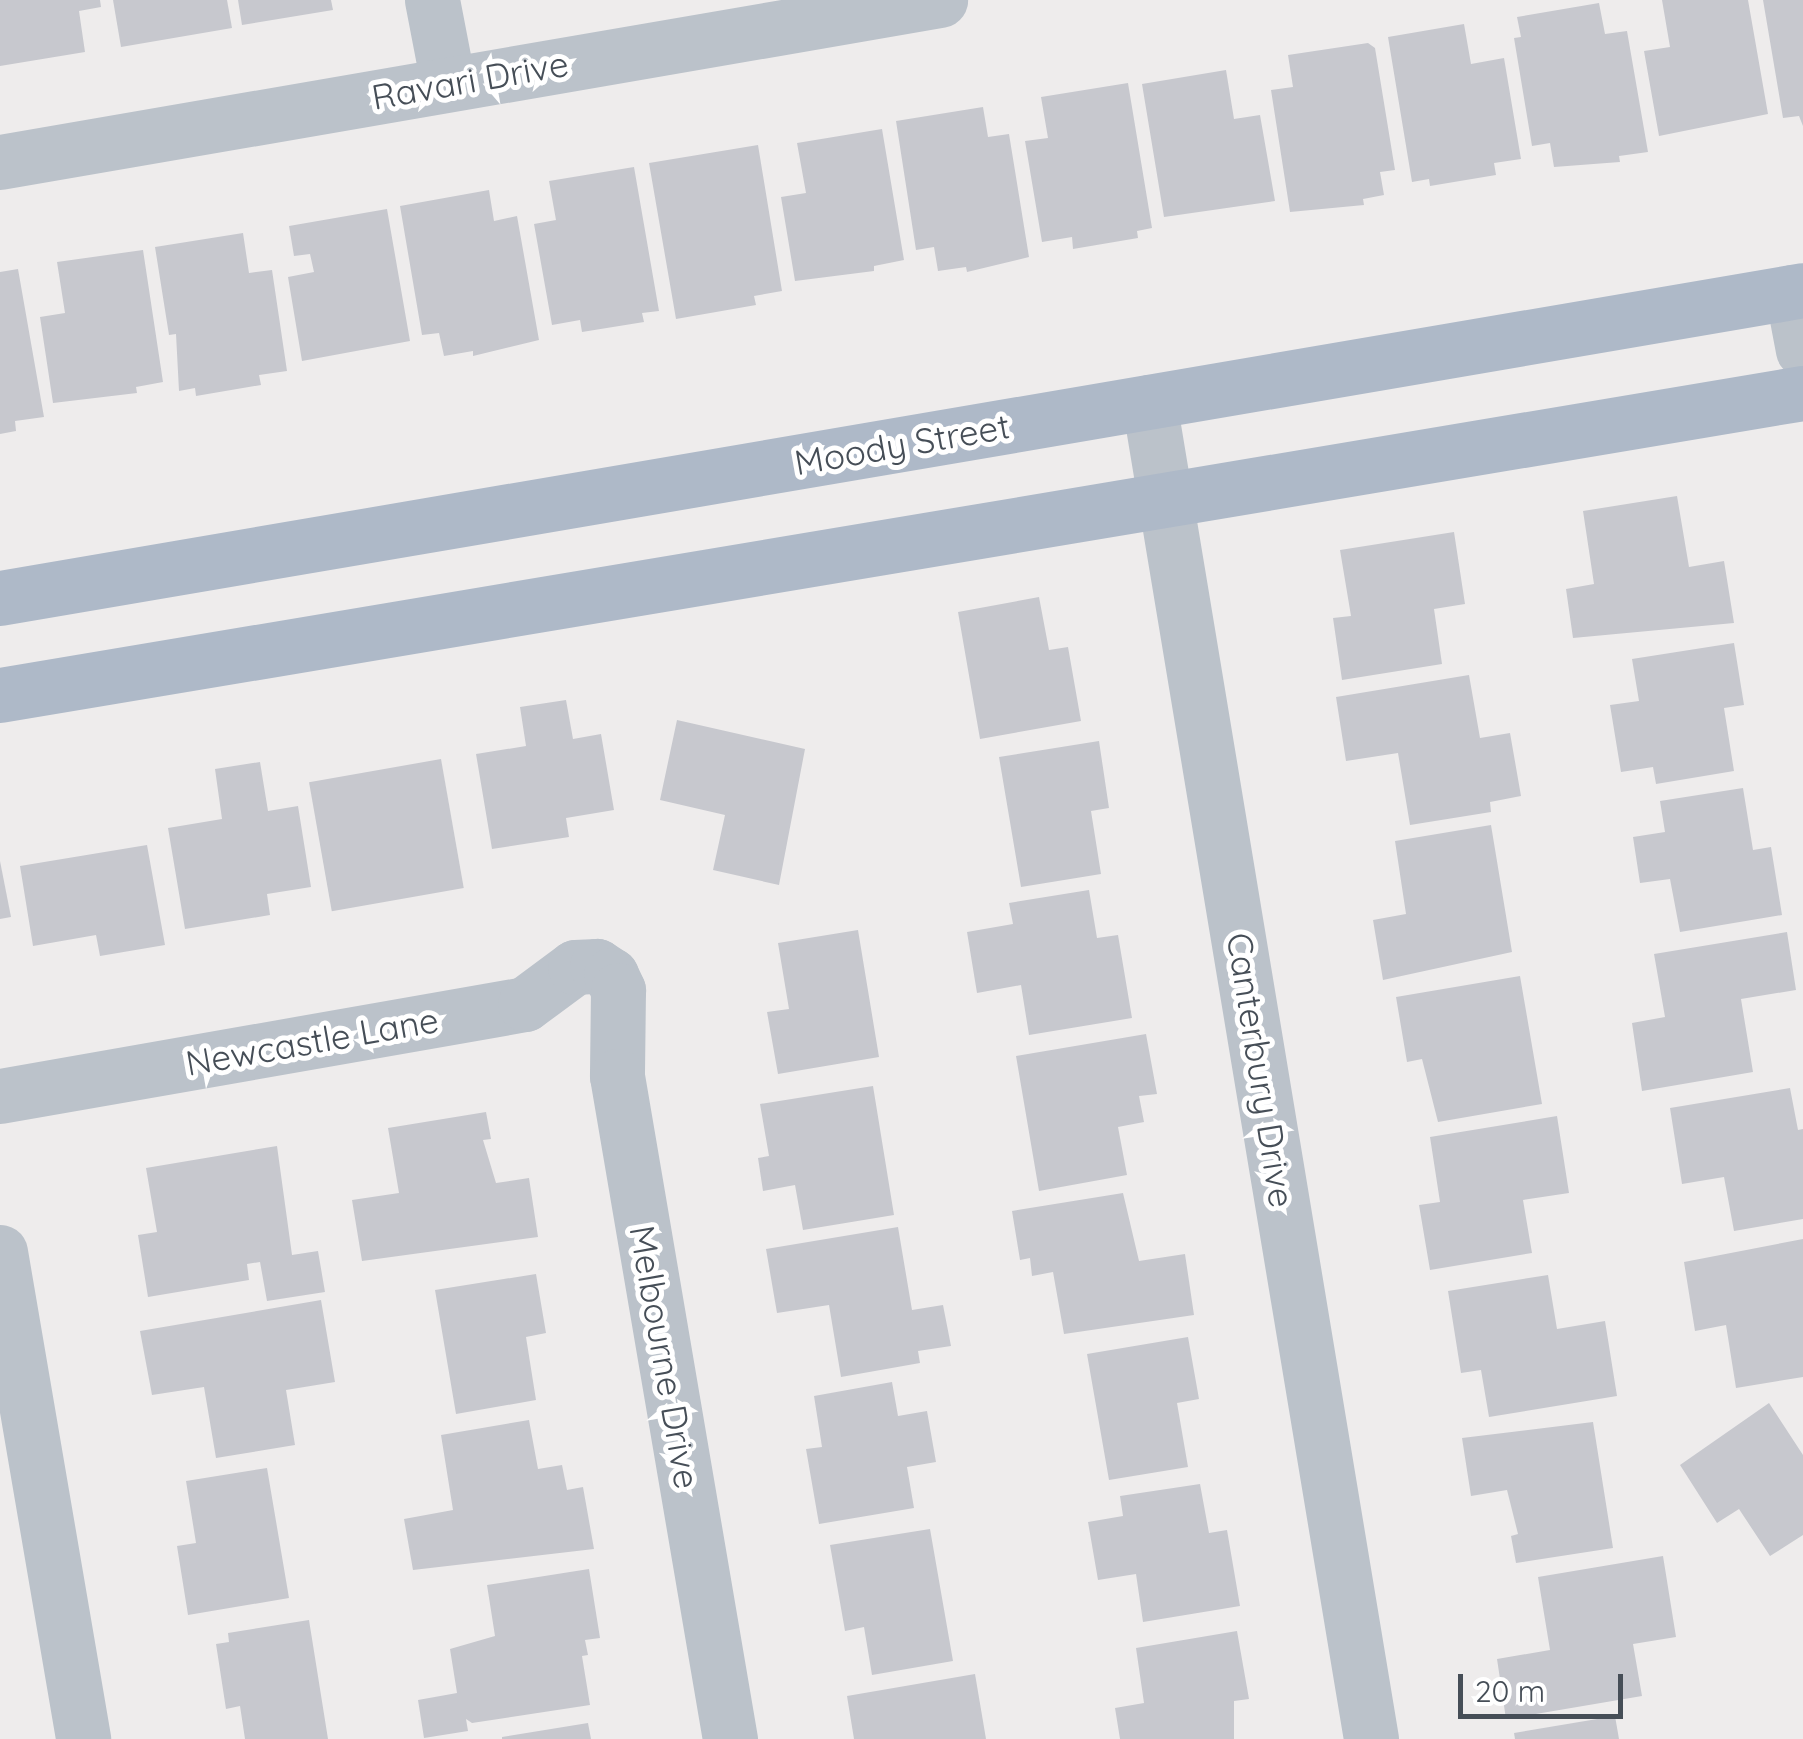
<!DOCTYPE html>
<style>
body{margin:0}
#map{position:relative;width:1803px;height:1739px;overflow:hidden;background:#eeecec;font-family:Quicksand,sans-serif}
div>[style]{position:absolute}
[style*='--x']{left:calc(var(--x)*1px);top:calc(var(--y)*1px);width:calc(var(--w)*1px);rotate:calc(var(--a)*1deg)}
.building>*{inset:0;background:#c7c8ce;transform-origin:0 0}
.minor>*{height:55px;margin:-27.5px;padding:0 27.5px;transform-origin:27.5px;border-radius:27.5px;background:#bbc2ca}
.major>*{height:55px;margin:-27.5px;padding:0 27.5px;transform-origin:27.5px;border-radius:27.5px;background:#aeb9c8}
span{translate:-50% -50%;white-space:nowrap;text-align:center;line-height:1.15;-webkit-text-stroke:10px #fff;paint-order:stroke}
.street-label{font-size:35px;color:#464e57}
.scale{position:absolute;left:1458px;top:1674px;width:165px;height:45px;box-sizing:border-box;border:5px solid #464e57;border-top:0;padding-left:12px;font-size:30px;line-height:35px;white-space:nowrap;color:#464e57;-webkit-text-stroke:8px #fff;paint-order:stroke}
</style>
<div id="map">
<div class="building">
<div style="clip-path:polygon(0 0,100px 0,101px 7px,79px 11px,85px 52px,0 66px)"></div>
<div style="clip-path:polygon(113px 0,227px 0,232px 28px,121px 47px)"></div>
<div style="clip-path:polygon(238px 0,331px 0,333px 10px,242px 25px)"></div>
<div style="clip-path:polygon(1662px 0,1748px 0,1768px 114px,1659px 136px,1644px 51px,1670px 47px)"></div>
<div style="clip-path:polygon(1763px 0,1803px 0,1803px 126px,1799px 116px,1783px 118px)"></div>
<div style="clip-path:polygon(1599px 3px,1605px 34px,1627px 31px,1648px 152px,1619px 156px,1620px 162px,1554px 167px,1550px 143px,1532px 146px,1514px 38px,1521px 37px,1517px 17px)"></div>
<div style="clip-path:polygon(1464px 24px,1471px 64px,1504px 58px,1521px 159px,1494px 163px,1496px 175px,1430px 186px,1429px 179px,1412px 182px,1388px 37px)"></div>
<div style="clip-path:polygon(1368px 43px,1375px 48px,1395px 170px,1380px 172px,1384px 195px,1363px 199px,1364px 205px,1290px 212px,1271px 90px,1293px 87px,1288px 55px)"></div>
<div style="clip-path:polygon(1226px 70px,1234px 119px,1260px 115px,1275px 201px,1164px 217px,1142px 84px)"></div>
<div style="clip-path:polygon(1128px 83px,1152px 228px,1137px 231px,1138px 238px,1073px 249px,1072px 237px,1042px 242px,1025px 141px,1048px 138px,1041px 97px)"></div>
<div style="clip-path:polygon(983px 107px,988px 137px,1009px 134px,1029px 257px,967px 272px,966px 267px,938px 271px,934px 247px,916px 250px,896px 121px)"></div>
<div style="clip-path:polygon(882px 129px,904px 260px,874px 266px,874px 271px,795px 281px,781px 197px,806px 193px,797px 143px)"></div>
<div style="clip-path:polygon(758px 145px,782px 291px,754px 296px,756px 305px,676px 319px,649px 163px)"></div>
<div style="clip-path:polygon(634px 167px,659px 311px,642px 313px,644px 322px,582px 332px,580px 320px,552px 325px,534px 224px,556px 220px,549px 181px)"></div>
<div style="clip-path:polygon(489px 190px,494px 221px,517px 216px,539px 340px,473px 356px,473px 351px,444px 356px,439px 333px,422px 335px,400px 206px)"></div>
<div style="clip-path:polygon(387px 209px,410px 341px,302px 361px,288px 277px,314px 272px,310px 254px,294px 256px,289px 226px)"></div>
<div style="clip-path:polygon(243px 233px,249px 273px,272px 270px,287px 371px,259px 375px,261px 385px,196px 396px,195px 388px,179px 391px,176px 334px,169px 335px,155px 247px)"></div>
<div style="clip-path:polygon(143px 250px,163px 382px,136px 387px,137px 393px,53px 403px,40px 317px,65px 313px,57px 262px)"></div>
<div style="clip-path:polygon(18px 269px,44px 417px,15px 421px,16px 431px,0 434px,0 272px)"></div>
<div style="clip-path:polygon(1677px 496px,1689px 567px,1724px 561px,1734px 623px,1573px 638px,1566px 589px,1594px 584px,1583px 511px)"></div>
<div style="clip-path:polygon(1454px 532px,1465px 604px,1434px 609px,1442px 664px,1342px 680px,1333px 618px,1351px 616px,1340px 550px)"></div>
<div style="clip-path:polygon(1039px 597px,1049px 650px,1068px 647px,1081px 721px,980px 739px,958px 612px)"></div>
<div style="clip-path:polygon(1734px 643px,1744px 705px,1724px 708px,1734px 771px,1656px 784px,1653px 767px,1621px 772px,1610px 705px,1639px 701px,1632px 659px)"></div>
<div style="clip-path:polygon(1469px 675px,1480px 738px,1510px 733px,1521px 796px,1490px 802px,1491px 812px,1410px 825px,1398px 753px,1346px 761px,1336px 697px)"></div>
<div style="clip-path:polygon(566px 700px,573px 739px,601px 734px,614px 810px,566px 818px,569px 837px,492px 849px,476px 754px,526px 746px,520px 707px)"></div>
<div style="clip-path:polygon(677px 720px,805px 749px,779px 885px,713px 870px,725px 815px,660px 800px)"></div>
<div style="clip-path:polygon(1099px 741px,1109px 808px,1091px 811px,1101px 874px,1021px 887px,999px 757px)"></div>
<div style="left:441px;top:759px;width:131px;height:134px;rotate:80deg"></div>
<div style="clip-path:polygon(260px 762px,268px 811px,298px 806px,311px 887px,267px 894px,270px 915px,185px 929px,168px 828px,222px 819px,215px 769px)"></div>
<div style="clip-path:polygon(1743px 788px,1753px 850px,1771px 847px,1782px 915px,1680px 932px,1670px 879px,1640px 883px,1633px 837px,1665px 832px,1660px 801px)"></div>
<div style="clip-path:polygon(1491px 825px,1512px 952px,1383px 980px,1373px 920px,1406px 914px,1395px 841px)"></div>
<div style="clip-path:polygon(147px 845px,165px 945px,100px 956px,96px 935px,33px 946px,20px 866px)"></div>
<div style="clip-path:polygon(0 861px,11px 917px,0 919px)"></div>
<div style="clip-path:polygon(1089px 890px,1097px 938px,1118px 935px,1132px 1018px,1029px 1035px,1021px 985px,977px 993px,967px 932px,1013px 924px,1009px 903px)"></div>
<div style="clip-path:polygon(858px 930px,879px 1057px,778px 1074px,767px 1012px,789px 1009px,778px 943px)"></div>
<div style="clip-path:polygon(1787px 932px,1796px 990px,1741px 999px,1753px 1072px,1642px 1091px,1632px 1023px,1665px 1017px,1654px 954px)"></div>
<div style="clip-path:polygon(1520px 976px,1542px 1104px,1438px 1122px,1422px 1059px,1407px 1062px,1396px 997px)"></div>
<div style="clip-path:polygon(1146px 1034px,1157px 1094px,1139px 1096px,1144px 1122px,1118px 1127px,1127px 1175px,1039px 1191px,1016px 1056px)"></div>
<div style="clip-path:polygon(873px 1086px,894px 1215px,803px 1230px,795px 1185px,763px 1191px,758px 1158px,769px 1156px,760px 1104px)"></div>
<div style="clip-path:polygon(1790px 1088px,1798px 1130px,1803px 1129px,1803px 1219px,1734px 1231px,1724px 1177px,1682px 1184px,1670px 1108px)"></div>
<div style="clip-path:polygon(486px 1112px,491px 1139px,483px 1140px,496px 1183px,529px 1178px,538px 1237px,362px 1261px,352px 1200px,399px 1193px,388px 1128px)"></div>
<div style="clip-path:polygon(1557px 1116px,1569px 1193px,1523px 1200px,1532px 1253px,1430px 1270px,1419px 1205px,1440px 1202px,1430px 1137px)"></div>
<div style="clip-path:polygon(277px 1146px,292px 1255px,318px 1251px,325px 1292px,267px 1301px,260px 1262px,247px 1264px,249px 1280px,148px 1297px,138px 1235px,157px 1232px,146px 1168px)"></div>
<div style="clip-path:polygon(1123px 1193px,1139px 1261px,1185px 1254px,1194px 1315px,1064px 1334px,1053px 1272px,1032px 1276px,1030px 1258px,1020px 1260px,1012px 1211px)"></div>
<div style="clip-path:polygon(898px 1227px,912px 1310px,943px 1305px,951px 1346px,918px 1351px,920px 1363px,841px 1377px,829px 1305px,777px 1313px,766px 1249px)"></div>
<div style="clip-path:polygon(1803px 1239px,1803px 1377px,1736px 1388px,1726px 1325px,1695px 1331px,1684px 1262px)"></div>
<div style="clip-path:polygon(536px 1274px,546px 1333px,526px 1337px,536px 1400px,456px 1414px,435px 1290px)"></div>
<div style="clip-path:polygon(1548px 1275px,1557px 1329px,1605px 1321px,1617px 1396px,1489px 1417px,1481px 1370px,1461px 1373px,1448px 1291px)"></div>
<div style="clip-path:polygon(321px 1300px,335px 1382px,286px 1390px,295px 1445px,216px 1458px,204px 1387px,152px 1395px,140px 1331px)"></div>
<div style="clip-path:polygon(1188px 1337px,1199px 1399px,1177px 1403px,1188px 1467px,1109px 1480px,1087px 1354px)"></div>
<div style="clip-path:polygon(892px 1382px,898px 1416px,927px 1411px,936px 1462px,907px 1467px,914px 1508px,819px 1524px,806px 1449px,822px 1447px,814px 1396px)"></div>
<div style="clip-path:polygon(1769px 1403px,1803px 1455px,1803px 1535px,1770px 1556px,1739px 1509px,1717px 1523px,1680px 1465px)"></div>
<div style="clip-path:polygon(529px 1420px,538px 1469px,562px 1465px,567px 1490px,583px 1487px,594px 1549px,413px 1570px,404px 1519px,453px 1510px,441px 1435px)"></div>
<div style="clip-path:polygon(1593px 1422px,1613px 1548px,1516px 1563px,1511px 1536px,1518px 1534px,1507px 1490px,1471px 1496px,1462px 1438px)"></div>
<div style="clip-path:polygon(267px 1468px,289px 1598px,188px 1615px,177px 1546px,196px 1543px,186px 1481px)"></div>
<div style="clip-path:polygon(1200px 1484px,1209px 1533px,1227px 1530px,1240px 1606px,1143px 1622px,1136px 1574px,1098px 1580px,1088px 1522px,1123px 1516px,1120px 1496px)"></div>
<div style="clip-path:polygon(930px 1529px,953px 1661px,872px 1675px,864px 1627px,845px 1631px,830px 1545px)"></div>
<div style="clip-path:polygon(1663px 1556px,1676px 1637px,1633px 1644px,1642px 1696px,1506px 1719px,1497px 1659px,1550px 1650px,1538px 1577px)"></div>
<div style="clip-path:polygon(589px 1569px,600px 1638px,585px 1640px,588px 1655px,582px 1656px,590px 1705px,472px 1723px,466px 1719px,468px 1731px,424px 1738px,418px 1700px,457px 1693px,450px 1649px,495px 1636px,487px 1585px)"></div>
<div style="clip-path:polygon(309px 1620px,328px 1739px,245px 1739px,240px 1706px,226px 1709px,216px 1644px,229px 1642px,228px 1633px)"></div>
<div style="clip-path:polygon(1237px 1631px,1249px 1699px,1234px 1701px,1234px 1739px,1120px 1739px,1115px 1708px,1144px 1703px,1136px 1648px)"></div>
<div style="clip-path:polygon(975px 1674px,986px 1739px,854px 1739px,847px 1696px)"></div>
<div style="clip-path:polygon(1615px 1716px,1619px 1739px,1515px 1739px,1514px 1733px)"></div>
<div style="clip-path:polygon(588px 1723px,591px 1739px,502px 1739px,502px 1737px)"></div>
</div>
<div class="minor">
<div style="--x:432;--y:0;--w:85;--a:79.1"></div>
<div style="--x:0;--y:162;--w:954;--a:-9.78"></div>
<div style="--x:1792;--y:292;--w:59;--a:79.3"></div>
<div style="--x:1149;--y:402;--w:1355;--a:80.57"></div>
<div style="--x:0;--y:1096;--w:533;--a:-9.94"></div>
<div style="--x:525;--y:1004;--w:62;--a:-36.5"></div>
<div style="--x:575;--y:967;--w:22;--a:-3"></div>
<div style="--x:597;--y:966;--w:17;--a:33"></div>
<div style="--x:611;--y:975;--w:17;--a:65"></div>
<div style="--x:618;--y:990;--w:86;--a:90.7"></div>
<div style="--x:617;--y:1076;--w:673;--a:80.33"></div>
<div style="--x:0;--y:1252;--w:494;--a:80.3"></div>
</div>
<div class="major">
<div style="--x:0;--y:598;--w:1829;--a:-9.69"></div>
<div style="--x:0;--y:695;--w:1828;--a:-9.51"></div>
</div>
<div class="street-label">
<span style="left:470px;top:80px;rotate:-10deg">Ravari Drive</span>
<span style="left:902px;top:444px;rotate:-10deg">Moody Street</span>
<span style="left:312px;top:1041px;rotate:-10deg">Newcastle Lane</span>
<span style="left:1261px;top:1070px;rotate:81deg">Canterbury Drive</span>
<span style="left:665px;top:1357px;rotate:80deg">Melbourne Drive</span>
</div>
<div class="scale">20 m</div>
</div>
